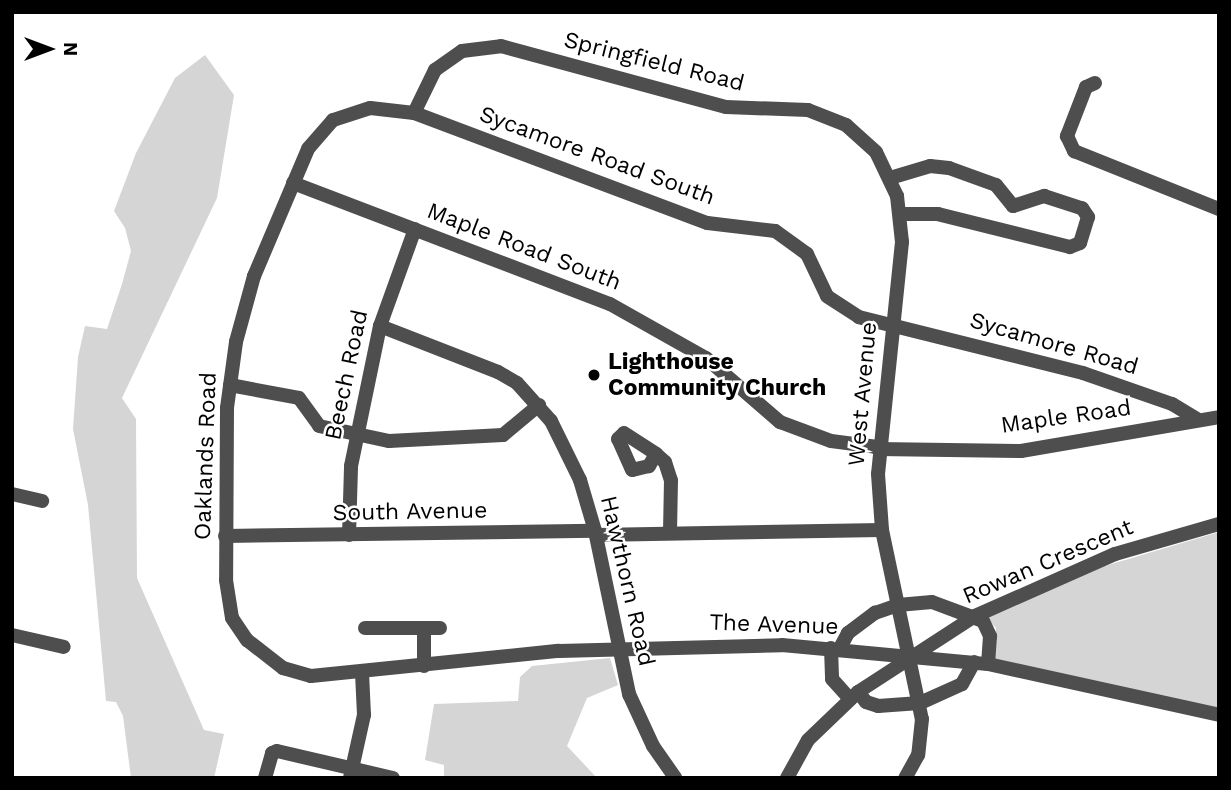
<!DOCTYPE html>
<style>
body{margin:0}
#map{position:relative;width:1231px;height:790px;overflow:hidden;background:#fff;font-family:"Work Sans",sans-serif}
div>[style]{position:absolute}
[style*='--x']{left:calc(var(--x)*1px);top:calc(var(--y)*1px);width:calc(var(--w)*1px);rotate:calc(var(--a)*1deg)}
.green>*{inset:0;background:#d5d5d5}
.minor>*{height:14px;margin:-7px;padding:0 7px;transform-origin:7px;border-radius:7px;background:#4e4e4e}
.dots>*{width:19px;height:19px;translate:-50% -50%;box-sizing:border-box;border:4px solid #fff;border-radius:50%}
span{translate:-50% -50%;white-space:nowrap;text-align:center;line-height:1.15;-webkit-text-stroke:5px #fff;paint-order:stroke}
.street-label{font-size:23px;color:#000}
.poi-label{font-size:23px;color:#000;font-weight:700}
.left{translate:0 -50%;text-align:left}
.frame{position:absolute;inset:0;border:14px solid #000;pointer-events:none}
.north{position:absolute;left:14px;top:14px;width:70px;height:70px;-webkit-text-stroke:5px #fff;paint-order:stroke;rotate:90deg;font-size:19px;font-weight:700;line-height:28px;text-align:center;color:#000}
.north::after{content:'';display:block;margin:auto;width:24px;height:32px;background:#000;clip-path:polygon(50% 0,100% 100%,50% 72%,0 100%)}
</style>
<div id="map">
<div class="green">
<div style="clip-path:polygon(205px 55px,234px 95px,217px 198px,122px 398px,136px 419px,137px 578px,204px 730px,224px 734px,214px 778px,131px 778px,123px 716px,116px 702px,106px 701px,88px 505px,73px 429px,78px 357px,85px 326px,107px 329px,122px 284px,131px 251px,125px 228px,114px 211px,136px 153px,175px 78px)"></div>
<div style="clip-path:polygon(1219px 532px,1219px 710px,995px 660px,996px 628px,985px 616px,1088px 571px)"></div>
<div style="clip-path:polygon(610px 658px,618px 685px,587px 698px,567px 746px,597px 778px,444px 778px,444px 765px,425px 760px,434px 704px,518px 701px,520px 677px,532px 666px)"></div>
</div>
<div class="minor">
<div style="--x:1095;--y:83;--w:10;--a:156"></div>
<div style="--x:1086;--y:87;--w:53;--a:111.2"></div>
<div style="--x:1067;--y:136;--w:17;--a:65"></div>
<div style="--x:1074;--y:151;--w:156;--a:21.8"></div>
<div style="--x:414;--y:113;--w:48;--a:-64"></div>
<div style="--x:435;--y:70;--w:33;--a:-35"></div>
<div style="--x:462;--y:51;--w:39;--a:-7"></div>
<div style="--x:501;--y:46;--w:233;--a:15.2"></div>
<div style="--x:726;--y:107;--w:82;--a:2.1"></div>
<div style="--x:808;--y:110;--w:41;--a:21.5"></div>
<div style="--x:846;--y:125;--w:40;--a:42"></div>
<div style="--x:876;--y:152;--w:49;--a:64.5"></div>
<div style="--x:897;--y:196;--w:46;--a:83.8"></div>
<div style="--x:902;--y:242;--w:233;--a:95.9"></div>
<div style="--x:878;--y:474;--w:56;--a:85.9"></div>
<div style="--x:882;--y:530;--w:193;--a:78.1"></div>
<div style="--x:922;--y:719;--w:36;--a:96"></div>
<div style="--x:918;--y:755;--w:26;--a:119"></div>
<div style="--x:890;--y:178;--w:42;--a:-16.7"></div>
<div style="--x:930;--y:166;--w:19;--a:6"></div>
<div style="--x:949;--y:168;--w:50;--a:19.9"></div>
<div style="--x:996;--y:185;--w:27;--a:51"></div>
<div style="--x:1013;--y:206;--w:33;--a:-18"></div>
<div style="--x:1044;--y:196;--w:40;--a:18"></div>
<div style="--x:1082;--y:208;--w:11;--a:56"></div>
<div style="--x:1088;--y:217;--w:27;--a:107"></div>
<div style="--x:1080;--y:243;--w:11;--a:158"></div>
<div style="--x:1070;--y:247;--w:136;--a:-166"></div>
<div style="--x:938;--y:214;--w:37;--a:180"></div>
<div style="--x:293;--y:183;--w:339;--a:20.9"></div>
<div style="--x:610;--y:304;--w:110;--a:29.4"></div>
<div style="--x:706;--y:358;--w:98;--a:40.9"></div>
<div style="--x:780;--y:422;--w:54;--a:20.4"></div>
<div style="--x:831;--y:441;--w:47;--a:7.3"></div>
<div style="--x:380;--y:326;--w:127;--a:21.3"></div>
<div style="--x:498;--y:372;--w:22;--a:30"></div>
<div style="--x:517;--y:383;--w:51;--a:48.2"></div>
<div style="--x:551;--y:421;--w:66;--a:63.8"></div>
<div style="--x:580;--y:480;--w:53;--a:73.6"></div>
<div style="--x:595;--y:531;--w:167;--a:78.2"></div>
<div style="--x:629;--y:694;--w:57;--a:65.2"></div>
<div style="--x:653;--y:746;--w:39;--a:55"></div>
<div style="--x:230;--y:385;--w:70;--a:10.7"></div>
<div style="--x:299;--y:398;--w:34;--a:54"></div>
<div style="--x:319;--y:426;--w:72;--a:12.1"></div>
<div style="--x:389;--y:441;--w:114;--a:-3"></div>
<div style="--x:503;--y:435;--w:47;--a:-39.8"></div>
<div style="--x:1197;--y:419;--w:29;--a:-149"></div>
<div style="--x:1172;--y:404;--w:94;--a:-160.8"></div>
<div style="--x:1083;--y:373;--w:231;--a:-166"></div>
<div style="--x:859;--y:317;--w:38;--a:-147"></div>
<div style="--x:827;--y:296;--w:47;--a:-115.5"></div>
<div style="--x:807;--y:254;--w:39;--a:-144"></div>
<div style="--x:775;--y:231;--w:68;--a:-173.3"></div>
<div style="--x:707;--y:223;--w:313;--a:-159.4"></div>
<div style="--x:414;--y:113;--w:44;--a:-173.5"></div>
<div style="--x:370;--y:108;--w:39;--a:162"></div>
<div style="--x:333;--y:120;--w:38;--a:131"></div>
<div style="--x:308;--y:149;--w:138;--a:113"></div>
<div style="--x:254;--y:276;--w:68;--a:105.3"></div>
<div style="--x:236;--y:342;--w:67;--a:97.8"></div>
<div style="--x:227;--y:408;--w:172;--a:90.3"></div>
<div style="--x:226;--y:580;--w:38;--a:81"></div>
<div style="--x:232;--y:618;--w:27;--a:56"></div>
<div style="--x:247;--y:640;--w:46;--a:37.9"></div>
<div style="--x:283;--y:668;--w:29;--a:16"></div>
<div style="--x:311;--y:676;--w:249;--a:-5.8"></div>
<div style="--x:559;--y:651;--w:223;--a:-1.5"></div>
<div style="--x:782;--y:645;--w:207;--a:5.3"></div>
<div style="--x:988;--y:664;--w:237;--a:12.4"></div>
<div style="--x:878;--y:449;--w:143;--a:0.8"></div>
<div style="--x:1021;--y:451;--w:201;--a:-9.7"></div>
<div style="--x:656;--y:454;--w:14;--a:120"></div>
<div style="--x:649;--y:466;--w:17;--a:167"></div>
<div style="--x:632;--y:470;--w:34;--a:-114"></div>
<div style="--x:618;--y:439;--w:8;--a:-45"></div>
<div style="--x:624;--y:433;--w:38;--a:33"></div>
<div style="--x:656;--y:454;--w:12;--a:42"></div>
<div style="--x:665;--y:462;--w:19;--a:72"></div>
<div style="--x:671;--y:480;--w:52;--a:91.1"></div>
<div style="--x:12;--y:494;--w:31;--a:13"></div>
<div style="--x:349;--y:535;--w:69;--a:-88.3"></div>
<div style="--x:351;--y:466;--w:143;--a:-78.3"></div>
<div style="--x:380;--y:326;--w:103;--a:-70.2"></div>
<div style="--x:596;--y:535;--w:286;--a:-1"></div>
<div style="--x:225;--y:536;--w:370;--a:-0.8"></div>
<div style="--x:365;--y:628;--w:59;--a:0"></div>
<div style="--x:424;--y:628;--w:38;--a:90"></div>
<div style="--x:424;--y:628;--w:16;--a:0"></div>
<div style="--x:12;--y:635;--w:53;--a:13"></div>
<div style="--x:831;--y:648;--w:31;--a:88"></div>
<div style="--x:832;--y:679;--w:27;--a:48"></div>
<div style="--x:840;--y:648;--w:17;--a:-62"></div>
<div style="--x:848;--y:633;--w:34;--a:-37"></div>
<div style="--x:875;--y:613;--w:24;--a:-19"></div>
<div style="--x:898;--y:605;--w:34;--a:-5"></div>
<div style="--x:932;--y:602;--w:54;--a:20.4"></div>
<div style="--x:983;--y:621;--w:17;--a:65"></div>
<div style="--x:990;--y:636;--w:28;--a:94"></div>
<div style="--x:858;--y:692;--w:13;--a:51"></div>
<div style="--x:866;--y:702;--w:13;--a:18"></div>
<div style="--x:878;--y:706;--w:42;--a:-4.1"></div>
<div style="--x:920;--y:703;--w:46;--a:-24.3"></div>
<div style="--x:962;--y:684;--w:25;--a:-61"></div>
<div style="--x:265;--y:778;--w:26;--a:-74"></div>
<div style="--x:272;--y:753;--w:5;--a:-22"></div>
<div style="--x:277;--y:751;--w:119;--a:13.1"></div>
<div style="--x:350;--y:778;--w:65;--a:-77.5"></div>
<div style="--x:364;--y:715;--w:42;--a:-92.7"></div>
<div style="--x:787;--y:778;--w:43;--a:-61.1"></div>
<div style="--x:808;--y:740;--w:69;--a:-43.8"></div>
<div style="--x:858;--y:692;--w:140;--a:-33"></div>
<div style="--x:975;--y:616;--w:153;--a:-23.9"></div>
<div style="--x:1115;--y:554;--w:108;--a:-16.1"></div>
</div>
<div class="dots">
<div style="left:594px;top:375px;background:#000"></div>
</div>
<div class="street-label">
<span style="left:654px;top:62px;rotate:14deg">Springfield Road</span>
<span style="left:597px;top:156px;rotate:20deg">Sycamore Road South</span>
<span style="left:524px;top:247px;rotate:21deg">Maple Road South</span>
<span style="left:1054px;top:344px;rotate:16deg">Sycamore Road</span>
<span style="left:347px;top:375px;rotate:-78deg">Beech Road</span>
<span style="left:863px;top:394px;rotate:-85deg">West Avenue</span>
<span style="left:1066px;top:417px;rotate:-8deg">Maple Road</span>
<span style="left:206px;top:456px;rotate:-88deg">Oaklands Road</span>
<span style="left:410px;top:512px;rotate:-1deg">South Avenue</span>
<span style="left:1048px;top:562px;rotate:-23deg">Rowan Crescent</span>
<span style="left:627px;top:581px;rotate:77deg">Hawthorn Road</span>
<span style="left:774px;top:625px;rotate:2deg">The Avenue</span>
</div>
<div class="poi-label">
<span class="left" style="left:608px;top:375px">Lighthouse<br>Community Church</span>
</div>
<div class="frame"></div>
<div class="north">N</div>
</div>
